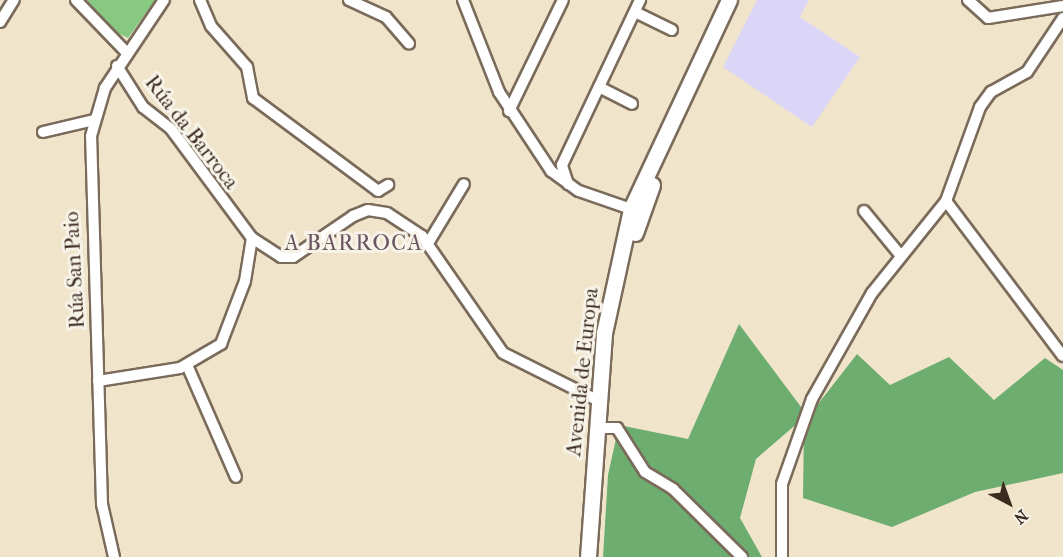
<!DOCTYPE html>
<meta charset="utf-8">
<style>
body{margin:0}
#map{position:relative;width:1063px;height:557px;overflow:hidden;background:#f0e5cb;font-family:"IM FELL French Canon",serif}
div>[style]{position:absolute}
[style*='--x']{left:calc(var(--x)*1px);top:calc(var(--y)*1px);width:calc(var(--w)*1px);rotate:calc(var(--a)*1deg)}
.built>*{inset:0;background:#dbd6f7}
.green>*{inset:0;background:#87c981}
.forest>*{inset:0;background:#6dad6f}
.roads{filter:drop-shadow(2px 0 #7a6b5b) drop-shadow(-2px 0 #7a6b5b) drop-shadow(0 2px #7a6b5b) drop-shadow(0 -2px #7a6b5b)}
.minor>*{height:10px;margin:-5px;padding:0 5px;transform-origin:5px;border-radius:5px;background:#fff}
.primary>*{height:15px;margin:-7.5px;padding:0 7.5px;transform-origin:7.5px;border-radius:7.5px;background:#fff}
span{translate:-50% -50%;white-space:nowrap;text-align:center;line-height:1.15;-webkit-text-stroke:6px #f7f3e8;paint-order:stroke}
.street-label{font-size:21px;color:#3b2a1e}
.neighbourhood-label{font-size:22px;color:#6b5561;letter-spacing:1.5px}
.north{position:absolute;left:979px;top:473px;width:60px;height:60px;-webkit-text-stroke:4px #f7f3e8;paint-order:stroke;rotate:139deg;font-size:16px;font-weight:700;line-height:24px;text-align:center;color:#3b2a1e}
.north::after{content:'';display:block;margin:auto;width:21px;height:27px;background:#3b2a1e;clip-path:polygon(50% 0,100% 100%,50% 72%,0 100%)}
</style>
<div id="map">
<div class="built">
<div style="clip-path:polygon(757px 0,809px 0,800px 17px,860px 57px,812px 127px,723px 67px)"></div>
</div>
<div class="green">
<div style="clip-path:polygon(87px 0,155px 0,128px 38px,113px 31px)"></div>
</div>
<div class="forest">
<div style="clip-path:polygon(739px 324px,807px 415px,756px 459px,740px 518px,762px 557px,603px 557px,608px 475px,619px 425px,688px 439px)"></div>
<div style="clip-path:polygon(857px 354px,890px 385px,949px 357px,994px 400px,1045px 358px,1063px 370px,1063px 473px,975px 492px,892px 527px,803px 498px,804px 422px)"></div>
</div>
<div class="roads">
<div class="minor">
<div style="--x:76;--y:0;--w:74;--a:46.1"></div>
<div style="--x:200;--y:0;--w:28;--a:67"></div>
<div style="--x:211;--y:26;--w:55;--a:48.7"></div>
<div style="--x:247;--y:67;--w:32;--a:79"></div>
<div style="--x:253;--y:98;--w:156;--a:36.6"></div>
<div style="--x:378;--y:191;--w:12;--a:-31"></div>
<div style="--x:349;--y:0;--w:41;--a:24.7"></div>
<div style="--x:386;--y:17;--w:35;--a:49"></div>
<div style="--x:463;--y:0;--w:99;--a:68.6"></div>
<div style="--x:499;--y:92;--w:95;--a:56.6"></div>
<div style="--x:551;--y:171;--w:34;--a:36"></div>
<div style="--x:579;--y:191;--w:55;--a:19.1"></div>
<div style="--x:968;--y:0;--w:27;--a:42"></div>
<div style="--x:988;--y:18;--w:76;--a:-9.1"></div>
<div style="--x:635;--y:12;--w:41;--a:25.9"></div>
<div style="--x:0;--y:22;--w:26;--a:-58"></div>
<div style="--x:117;--y:66;--w:49;--a:57.6"></div>
<div style="--x:143;--y:107;--w:36;--a:38"></div>
<div style="--x:171;--y:129;--w:136;--a:53.4"></div>
<div style="--x:252;--y:238;--w:35;--a:33"></div>
<div style="--x:281;--y:257;--w:12;--a:0"></div>
<div style="--x:293;--y:257;--w:73;--a:-34.3"></div>
<div style="--x:353;--y:216;--w:16;--a:-22"></div>
<div style="--x:368;--y:210;--w:19;--a:9"></div>
<div style="--x:387;--y:213;--w:42;--a:33.3"></div>
<div style="--x:422;--y:236;--w:142;--a:55.3"></div>
<div style="--x:503;--y:353;--w:105;--a:26.6"></div>
<div style="--x:599;--y:87;--w:37;--a:27"></div>
<div style="--x:509;--y:111;--w:123;--a:-64.1"></div>
<div style="--x:43;--y:132;--w:52;--a:-13.2"></div>
<div style="--x:568;--y:184;--w:20;--a:-108"></div>
<div style="--x:562;--y:165;--w:183;--a:-64.7"></div>
<div style="--x:946;--y:201;--w:194;--a:53"></div>
<div style="--x:864;--y:211;--w:58;--a:50.6"></div>
<div style="--x:427;--y:245;--w:71;--a:-58.8"></div>
<div style="--x:187;--y:365;--w:122;--a:66.4"></div>
<div style="--x:98;--y:381;--w:83;--a:-9"></div>
<div style="--x:180;--y:368;--w:48;--a:-30.3"></div>
<div style="--x:221;--y:344;--w:67;--a:-69.1"></div>
<div style="--x:245;--y:281;--w:44;--a:-80.8"></div>
<div style="--x:605;--y:428;--w:12;--a:0"></div>
<div style="--x:617;--y:428;--w:52;--a:57.5"></div>
<div style="--x:645;--y:472;--w:33;--a:31"></div>
<div style="--x:673;--y:489;--w:97;--a:44.6"></div>
<div style="--x:114;--y:557;--w:54;--a:-102.8"></div>
<div style="--x:102;--y:504;--w:368;--a:-91.7"></div>
<div style="--x:91;--y:136;--w:50;--a:-73.7"></div>
<div style="--x:105;--y:88;--w:106;--a:-56.2"></div>
<div style="--x:782;--y:557;--w:73;--a:-90"></div>
<div style="--x:782;--y:484;--w:90;--a:-70.6"></div>
<div style="--x:812;--y:399;--w:122;--a:-60.5"></div>
<div style="--x:872;--y:293;--w:118;--a:-51.2"></div>
<div style="--x:946;--y:201;--w:100;--a:-70.1"></div>
<div style="--x:980;--y:107;--w:19;--a:-54"></div>
<div style="--x:991;--y:92;--w:41;--a:-29.1"></div>
<div style="--x:1027;--y:72;--w:65;--a:-56.3"></div>
</div>
<div class="primary">
<div style="--x:635;--y:233;--w:51;--a:-70.5"></div>
<div style="--x:588;--y:557;--w:225;--a:-85.9"></div>
<div style="--x:604;--y:333;--w:127;--a:-77.7"></div>
<div style="--x:631;--y:209;--w:231;--a:-64.9"></div>
</div>
</div>
<div class="street-label">
<span style="left:192px;top:132px;rotate:52deg">Rúa da Barroca</span>
<span style="left:74px;top:270px;rotate:-93deg">Rúa San Paio</span>
<span style="left:582px;top:372px;rotate:-84deg">Avenida de Europa</span>
</div>
<div class="neighbourhood-label">
<span style="left:354px;top:244px">A BARROCA</span>
</div>
<div class="north">N</div>
</div>
